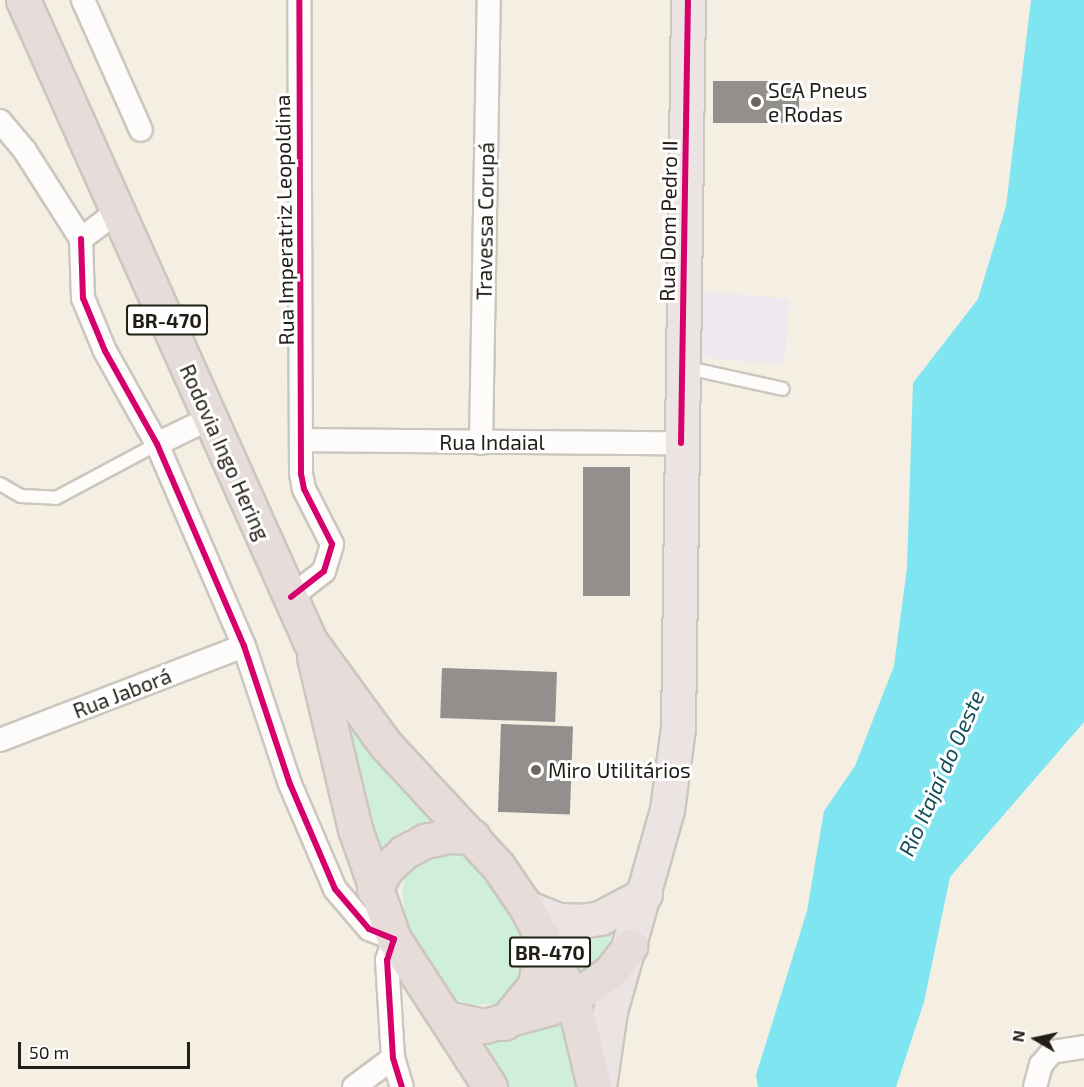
<!DOCTYPE html>
<meta charset="utf-8">
<style>
body{margin:0}
#map{position:relative;width:1084px;height:1087px;overflow:hidden;background:#f4eee3;font-family:"Exo 2",sans-serif}
div>[style]{position:absolute}
[style*='--x']{left:calc(var(--x)*1px);top:calc(var(--y)*1px);width:calc(var(--w)*1px);rotate:calc(var(--a)*1deg)}
.industrial>*{inset:0;background:#efe8ef;transform-origin:0 0}
.green>*{inset:0;background:#cfefd8}
.water>*{inset:0;background:#7fe5f0}
.building>*{inset:0;background:#928f8d;transform-origin:0 0}
.roads{filter:drop-shadow(2px 0 #cbc7be) drop-shadow(-2px 0 #cbc7be) drop-shadow(0 2px #cbc7be) drop-shadow(0 -2px #cbc7be)}
.service>*{height:12px;margin:-6px;padding:0 6px;transform-origin:6px;border-radius:6px;background:#fdfcfb}
.minor>*{height:22px;margin:-11px;padding:0 11px;transform-origin:11px;border-radius:11px;background:#fdfcfb}
.primary>*{height:33px;margin:-16.5px;padding:0 16.5px;transform-origin:16.5px;border-radius:16.5px;background:#ece4e2}
.trunk>*{height:33px;margin:-16.5px;padding:0 16.5px;transform-origin:16.5px;border-radius:16.5px;background:#e6dcda}
.cycleway>*{height:6px;margin:-3px;padding:0 3px;transform-origin:3px;border-radius:3px;background:#d6006c}
.dots>*{width:16px;height:16px;translate:-50% -50%;box-sizing:border-box;border:3px solid #fff;border-radius:50%}
span{translate:-50% -50%;white-space:nowrap;text-align:center;line-height:1.15;-webkit-text-stroke:6px #fff;paint-order:stroke}
.shield-label span{padding:2px 4px;background:#fff;border:2px solid;border-radius:4px;-webkit-text-stroke-width:0}
.shield-label{font-size:20px;color:#221e17;font-weight:700}
.poi-label{font-size:21px;color:#221e17}
.left{translate:0 -50%;text-align:left}
.street-label{font-size:21px;color:#221e17}
.water-label{font-size:22px;color:#105058;font-style:italic}
.north{position:absolute;left:1006px;top:1009px;width:60px;height:60px;-webkit-text-stroke:4px #fff;paint-order:stroke;rotate:279deg;font-size:16px;font-weight:700;line-height:24px;text-align:center;color:#221e17}
.north::after{content:'';display:block;margin:auto;width:21px;height:27px;background:#221e17;clip-path:polygon(50% 0,100% 100%,50% 72%,0 100%)}
.scale{position:absolute;left:18px;top:1042px;width:172px;height:27px;box-sizing:border-box;border:3px solid #221e17;border-top:0;padding-left:8px;font-size:18px;line-height:21px;white-space:nowrap;color:#221e17;-webkit-text-stroke:4px #fff;paint-order:stroke}
</style>
<div id="map">
<div class="industrial">
<div style="left:699px;top:291px;width:91px;height:66px;rotate:5deg"></div>
</div>
<div class="green">
<div style="clip-path:polygon(319px 661px,382px 762px,442px 827px,408px 827px,369px 859px)"></div>
<div style="clip-path:polygon(433px 851px,474px 852px,517px 908px,533px 960px,508px 1003px,473px 1005px,445px 996px,407px 928px,402px 892px,405px 878px,417px 860px)"></div>
<div style="clip-path:polygon(615px 929px,601px 961px,578px 980px,556px 935px,588px 942px)"></div>
<div style="clip-path:polygon(568px 1013px,582px 1087px,502px 1087px,461px 1029px)"></div>
</div>
<div class="water">
<div style="clip-path:polygon(1031px 0,1084px 0,1084px 722px,950px 877px,924px 1002px,896px 1087px,758px 1087px,756px 1075px,807px 911px,824px 811px,855px 766px,894px 666px,907px 568px,913px 383px,978px 299px,1006px 206px)"></div>
</div>
<div class="building">
<div style="left:713px;top:81px;width:86px;height:42px"></div>
<div style="left:583px;top:467px;width:47px;height:129px"></div>
<div style="left:442px;top:668px;width:115px;height:50px;rotate:2deg"></div>
<div style="left:501px;top:724px;width:72px;height:88px;rotate:2deg"></div>
</div>
<div class="roads">
<div class="service">
<div style="--x:683;--y:367;--w:102;--a:12.4"></div>
<div style="--x:0;--y:484;--w:24;--a:30"></div>
<div style="--x:21;--y:496;--w:35;--a:3"></div>
<div style="--x:56;--y:498;--w:115;--a:-28.1"></div>
</div>
<div class="minor">
<div style="--x:83;--y:0;--w:142;--a:66"></div>
<div style="--x:0;--y:121;--w:39;--a:50"></div>
<div style="--x:25;--y:151;--w:104;--a:57.5"></div>
<div style="--x:81;--y:239;--w:59;--a:88.1"></div>
<div style="--x:83;--y:298;--w:57;--a:67.5"></div>
<div style="--x:105;--y:351;--w:107;--a:60.8"></div>
<div style="--x:157;--y:444;--w:220;--a:66.7"></div>
<div style="--x:244;--y:646;--w:145;--a:71.6"></div>
<div style="--x:290;--y:784;--w:114;--a:66.8"></div>
<div style="--x:335;--y:889;--w:52;--a:49.6"></div>
<div style="--x:369;--y:929;--w:27;--a:22"></div>
<div style="--x:394;--y:939;--w:22;--a:108"></div>
<div style="--x:387;--y:960;--w:98;--a:86.5"></div>
<div style="--x:393;--y:1058;--w:30;--a:73"></div>
<div style="--x:81;--y:239;--w:46;--a:-37.1"></div>
<div style="--x:303;--y:440;--w:378;--a:0.5"></div>
<div style="--x:481;--y:443;--w:443;--a:-89"></div>
<div style="--x:157;--y:444;--w:59;--a:-26.1"></div>
<div style="--x:291;--y:597;--w:42;--a:-38.2"></div>
<div style="--x:324;--y:571;--w:28;--a:-73"></div>
<div style="--x:332;--y:544;--w:62;--a:-117"></div>
<div style="--x:304;--y:489;--w:15;--a:-101"></div>
<div style="--x:301;--y:474;--w:474;--a:-90.2"></div>
<div style="--x:0;--y:740;--w:261;--a:-21.1"></div>
<div style="--x:354;--y:1087;--w:49;--a:-36.6"></div>
<div style="--x:1035;--y:1087;--w:23;--a:-75"></div>
<div style="--x:1041;--y:1065;--w:17;--a:-50"></div>
<div style="--x:1052;--y:1052;--w:32;--a:-9"></div>
</div>
<div class="primary">
<div style="--x:526;--y:907;--w:35;--a:22"></div>
<div style="--x:558;--y:920;--w:23;--a:2"></div>
<div style="--x:581;--y:921;--w:19;--a:-9"></div>
<div style="--x:600;--y:918;--w:51;--a:-28.1"></div>
<div style="--x:599;--y:1087;--w:77;--a:-81.8"></div>
<div style="--x:610;--y:1011;--w:209;--a:-74.2"></div>
<div style="--x:667;--y:810;--w:83;--a:-82.4"></div>
<div style="--x:678;--y:728;--w:728;--a:-89.21"></div>
</div>
<div class="trunk">
<div style="--x:23;--y:0;--w:702;--a:65.88"></div>
<div style="--x:310;--y:641;--w:127;--a:53.9"></div>
<div style="--x:385;--y:744;--w:166;--a:47.2"></div>
<div style="--x:498;--y:866;--w:50;--a:55.7"></div>
<div style="--x:526;--y:907;--w:102;--a:62.7"></div>
<div style="--x:573;--y:998;--w:91;--a:76.7"></div>
<div style="--x:314;--y:657;--w:177;--a:76.6"></div>
<div style="--x:355;--y:829;--w:117;--a:70.5"></div>
<div style="--x:394;--y:939;--w:176;--a:57"></div>
<div style="--x:374;--y:890;--w:24;--a:-60"></div>
<div style="--x:386;--y:869;--w:25;--a:-43"></div>
<div style="--x:404;--y:852;--w:24;--a:-28"></div>
<div style="--x:425;--y:841;--w:25;--a:-12"></div>
<div style="--x:449;--y:836;--w:24;--a:2"></div>
<div style="--x:446;--y:1018;--w:39;--a:12"></div>
<div style="--x:484;--y:1026;--w:68;--a:-15.3"></div>
<div style="--x:550;--y:1008;--w:25;--a:-23"></div>
<div style="--x:573;--y:998;--w:45;--a:-35.1"></div>
<div style="--x:610;--y:972;--w:33;--a:-52"></div>
<div style="--x:504;--y:1023;--w:49;--a:-50.8"></div>
<div style="--x:535;--y:985;--w:49;--a:-80.5"></div>
</div>
</div>
<div class="cycleway">
<div style="--x:81;--y:239;--w:59;--a:88.1"></div>
<div style="--x:83;--y:298;--w:57;--a:67.5"></div>
<div style="--x:105;--y:351;--w:107;--a:60.8"></div>
<div style="--x:157;--y:444;--w:220;--a:66.7"></div>
<div style="--x:244;--y:646;--w:145;--a:71.6"></div>
<div style="--x:290;--y:784;--w:114;--a:66.8"></div>
<div style="--x:335;--y:889;--w:52;--a:49.6"></div>
<div style="--x:369;--y:929;--w:27;--a:22"></div>
<div style="--x:394;--y:939;--w:22;--a:108"></div>
<div style="--x:387;--y:960;--w:98;--a:86.5"></div>
<div style="--x:393;--y:1058;--w:30;--a:73"></div>
<div style="--x:681;--y:443;--w:443;--a:-89.1"></div>
<div style="--x:291;--y:597;--w:42;--a:-38.2"></div>
<div style="--x:324;--y:571;--w:28;--a:-73"></div>
<div style="--x:332;--y:544;--w:62;--a:-117"></div>
<div style="--x:304;--y:489;--w:15;--a:-101"></div>
<div style="--x:301;--y:474;--w:474;--a:-90.2"></div>
</div>
<div class="dots">
<div style="left:756px;top:102px;background:#6c675e"></div>
<div style="left:536px;top:770px;background:#6c675e"></div>
</div>
<div class="shield-label">
<span style="left:167px;top:320px">BR-470</span>
<span style="left:550px;top:952px">BR-470</span>
</div>
<div class="poi-label">
<span class="left" style="left:768px;top:102px">SCA Pneus<br>e Rodas</span>
<span class="left" style="left:548px;top:770px">Miro Utilitários</span>
</div>
<div class="street-label">
<span style="left:284px;top:220px;rotate:-91deg">Rua Imperatriz Leopoldina</span>
<span style="left:485px;top:221px;rotate:-89deg">Travessa Corupá</span>
<span style="left:668px;top:221px;rotate:-89deg">Rua Dom Pedro II</span>
<span style="left:492px;top:442px">Rua Indaial</span>
<span style="left:225px;top:452px;rotate:66deg">Rodovia Ingo Hering</span>
<span style="left:122px;top:693px;rotate:-21deg">Rua Jaborá</span>
</div>
<div class="water-label">
<span style="left:941px;top:773px;rotate:-66deg">Rio Itajaí do Oeste</span>
</div>
<div class="north">N</div>
<div class="scale">50 m</div>
</div>
